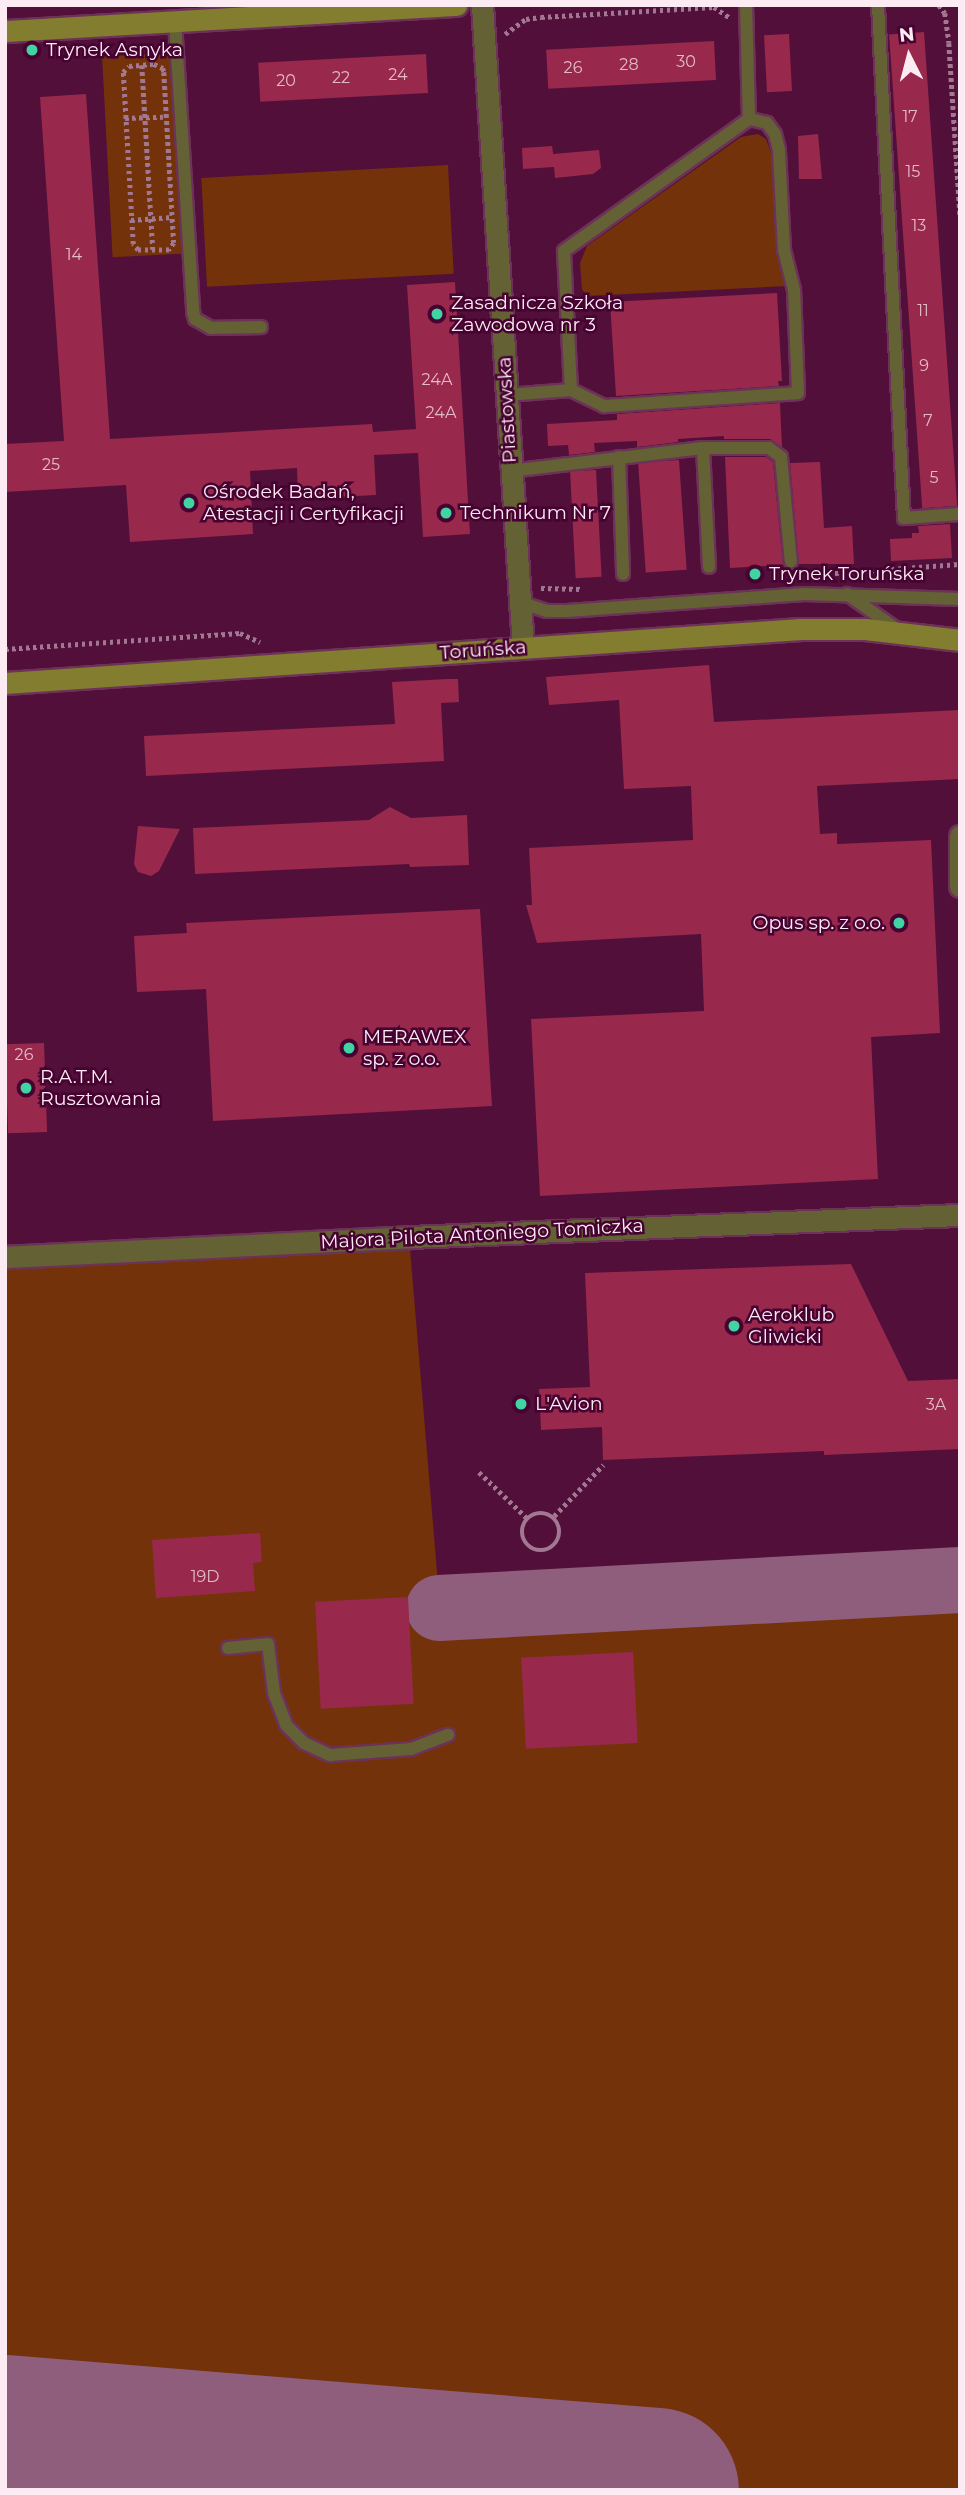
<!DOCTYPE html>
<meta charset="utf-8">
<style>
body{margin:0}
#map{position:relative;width:965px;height:2495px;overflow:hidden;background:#520f3a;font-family:Montserrat,sans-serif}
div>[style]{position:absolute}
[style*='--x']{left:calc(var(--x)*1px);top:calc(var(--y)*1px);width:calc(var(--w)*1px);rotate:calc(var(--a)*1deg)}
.green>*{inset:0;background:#74320a;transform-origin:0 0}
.taxiway>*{height:66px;margin:-33px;padding:0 33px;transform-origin:33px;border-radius:33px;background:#8f5e7c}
.runway>*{height:164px;margin:-82px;padding:0 82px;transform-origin:82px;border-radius:82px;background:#8f5e7c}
.building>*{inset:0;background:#98294c;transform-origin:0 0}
.path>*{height:4.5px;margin-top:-2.25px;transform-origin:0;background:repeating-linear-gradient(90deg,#a27791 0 3.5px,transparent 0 7px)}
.path>.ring{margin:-2.25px;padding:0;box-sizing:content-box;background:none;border:4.5px solid #a27791;border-radius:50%}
.roads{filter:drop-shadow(2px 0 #6d3258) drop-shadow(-2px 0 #6d3258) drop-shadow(0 2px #6d3258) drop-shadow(0 -2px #6d3258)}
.lane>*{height:12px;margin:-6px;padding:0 6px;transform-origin:6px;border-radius:6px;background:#646234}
.street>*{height:21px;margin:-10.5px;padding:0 10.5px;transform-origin:10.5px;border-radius:10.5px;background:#646234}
.secondary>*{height:21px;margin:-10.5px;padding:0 10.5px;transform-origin:10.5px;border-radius:10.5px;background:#837e2f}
.dots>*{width:19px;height:19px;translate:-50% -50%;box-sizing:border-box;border:4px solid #460230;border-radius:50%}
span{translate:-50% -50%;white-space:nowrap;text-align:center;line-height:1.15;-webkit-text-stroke:5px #460230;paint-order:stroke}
.number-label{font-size:16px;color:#e3bac9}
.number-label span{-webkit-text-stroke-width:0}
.poi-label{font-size:19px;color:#fcebf3}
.left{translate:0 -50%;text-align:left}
.right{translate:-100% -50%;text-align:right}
.street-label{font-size:19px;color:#fcebf3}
.frame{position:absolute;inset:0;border:7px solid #fcebf3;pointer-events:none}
.north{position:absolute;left:874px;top:21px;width:70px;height:70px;-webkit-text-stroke:5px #460230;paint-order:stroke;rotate:354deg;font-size:19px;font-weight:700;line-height:28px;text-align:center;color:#fcebf3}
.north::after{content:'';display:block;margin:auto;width:24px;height:32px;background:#fcebf3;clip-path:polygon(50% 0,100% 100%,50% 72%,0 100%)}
</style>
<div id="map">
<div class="green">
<div style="left:171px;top:53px;width:201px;height:69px;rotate:87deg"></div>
<div style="clip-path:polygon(758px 134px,766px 139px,771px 153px,777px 250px,787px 286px,586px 296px,582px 289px,580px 263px,587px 246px,741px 137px)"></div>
<div style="left:448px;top:165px;width:109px;height:247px;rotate:87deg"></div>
<div style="clip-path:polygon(409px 1237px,440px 1608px,960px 1580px,960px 2490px,5px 2490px,5px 1257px)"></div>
</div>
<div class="taxiway">
<div style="--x:439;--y:1608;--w:522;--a:-3.08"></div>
</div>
<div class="runway">
<div style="--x:5;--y:2437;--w:654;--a:4.65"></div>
</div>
<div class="building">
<div style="left:924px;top:32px;width:475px;height:35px;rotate:86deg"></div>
<div style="left:789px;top:34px;width:57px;height:25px;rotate:87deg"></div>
<div style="left:714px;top:41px;width:39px;height:168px;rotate:87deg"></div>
<div style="left:426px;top:54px;width:39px;height:168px;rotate:87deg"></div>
<div style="clip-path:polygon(86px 94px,110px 439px,372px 424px,373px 432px,416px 429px,407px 285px,455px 282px,470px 534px,423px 537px,418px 453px,374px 455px,376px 495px,298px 499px,297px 468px,250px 471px,253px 534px,130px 542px,126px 485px,5px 492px,5px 444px,64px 441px,40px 97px)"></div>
<div style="clip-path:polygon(818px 134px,822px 179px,799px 179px,798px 136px)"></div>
<div style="clip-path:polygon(552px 146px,554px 159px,553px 154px,599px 150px,601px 168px,593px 174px,555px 178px,554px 167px,523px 169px,522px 148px)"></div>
<div style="clip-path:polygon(777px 293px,782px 381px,778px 381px,779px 386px,616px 396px,610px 302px)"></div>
<div style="clip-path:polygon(780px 403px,782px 447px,770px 439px,724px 439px,724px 436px,678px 439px,678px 442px,637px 447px,637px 441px,594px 443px,595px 452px,569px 455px,568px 445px,548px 446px,547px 424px,617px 420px,617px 414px)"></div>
<div style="clip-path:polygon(725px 457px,766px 457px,773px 462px,783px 565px,730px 568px)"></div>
<div style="left:679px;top:460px;width:110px;height:41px;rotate:86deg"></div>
<div style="clip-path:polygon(820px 462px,824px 528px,852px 526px,854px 564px,799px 564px,790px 463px)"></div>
<div style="left:596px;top:470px;width:107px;height:26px;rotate:87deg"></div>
<div style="clip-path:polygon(950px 524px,952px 558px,891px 561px,890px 539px,912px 538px,912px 533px,919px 533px,918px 526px)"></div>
<div style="clip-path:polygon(709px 665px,714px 722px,960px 710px,960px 779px,817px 786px,820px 834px,837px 833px,837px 844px,931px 840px,940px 1033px,871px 1037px,878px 1179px,540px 1196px,531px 1019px,704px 1011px,701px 934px,537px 943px,526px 905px,532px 905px,529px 848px,693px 840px,691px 786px,624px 789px,619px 700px,549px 705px,546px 677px)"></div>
<div style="clip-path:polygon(448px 679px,458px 679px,459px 702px,441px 703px,444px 761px,146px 776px,144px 736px,395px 724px,392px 682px)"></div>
<div style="clip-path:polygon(390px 807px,411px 818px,467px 815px,469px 865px,410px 867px,409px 864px,195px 874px,193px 828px,369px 820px)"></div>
<div style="clip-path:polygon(138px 826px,180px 829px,159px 871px,151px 876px,138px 872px,134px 864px)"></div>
<div style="clip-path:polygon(480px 909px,492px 1106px,213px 1121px,206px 989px,137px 992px,134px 936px,187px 933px,186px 923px)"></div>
<div style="left:44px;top:1043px;width:89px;height:39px;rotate:88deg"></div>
<div style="clip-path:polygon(851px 1264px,908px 1381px,960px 1379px,960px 1449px,824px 1455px,824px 1451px,603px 1460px,602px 1427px,541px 1430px,539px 1389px,590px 1387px,585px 1273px)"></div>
<div style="clip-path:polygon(260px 1533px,262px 1562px,253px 1563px,255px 1591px,156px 1598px,152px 1540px)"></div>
<div style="left:408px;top:1597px;width:107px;height:93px;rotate:87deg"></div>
<div style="left:633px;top:1652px;width:91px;height:112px;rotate:87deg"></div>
</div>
<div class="path">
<div style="--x:939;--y:5;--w:10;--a:53"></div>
<div style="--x:945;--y:13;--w:30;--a:82"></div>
<div style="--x:949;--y:43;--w:172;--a:86.3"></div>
<div style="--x:505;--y:34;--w:26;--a:-36"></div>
<div style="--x:526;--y:19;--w:15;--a:-8"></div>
<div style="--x:541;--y:17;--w:173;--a:-3.3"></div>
<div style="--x:714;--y:7;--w:18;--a:34"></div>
<div style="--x:154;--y:64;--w:10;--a:24"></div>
<div style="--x:163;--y:68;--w:4;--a:76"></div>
<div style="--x:164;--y:72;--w:171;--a:86.7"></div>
<div style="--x:174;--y:243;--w:9;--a:126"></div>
<div style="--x:169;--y:250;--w:31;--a:180"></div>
<div style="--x:138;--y:250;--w:8;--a:-130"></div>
<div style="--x:133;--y:244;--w:172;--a:-93.3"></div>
<div style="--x:123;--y:72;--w:8;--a:-45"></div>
<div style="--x:129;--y:66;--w:25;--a:-5"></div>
<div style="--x:142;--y:65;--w:185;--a:86.6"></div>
<div style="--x:125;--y:118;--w:38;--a:-2"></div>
<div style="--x:131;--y:220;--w:41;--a:-4.2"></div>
<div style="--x:821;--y:574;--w:139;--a:-4.1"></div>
<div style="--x:541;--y:588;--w:41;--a:1.4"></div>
<div style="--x:5;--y:649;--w:236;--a:-3.9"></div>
<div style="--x:240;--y:633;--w:22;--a:24"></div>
<div style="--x:479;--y:1472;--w:66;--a:43.8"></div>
<div class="ring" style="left:522px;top:1513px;width:33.5px;height:33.5px"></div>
<div style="--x:554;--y:1516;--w:71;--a:-46.1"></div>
</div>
<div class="roads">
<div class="lane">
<div style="--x:878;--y:5;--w:514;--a:87.1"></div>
<div style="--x:904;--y:518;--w:56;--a:-4.1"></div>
<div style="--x:175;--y:22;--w:291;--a:86.4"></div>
<div style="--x:193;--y:312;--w:7;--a:74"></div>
<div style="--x:195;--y:319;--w:18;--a:29"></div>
<div style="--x:211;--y:328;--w:50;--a:-1.1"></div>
<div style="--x:571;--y:390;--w:139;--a:-92.9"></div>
<div style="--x:564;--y:251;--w:227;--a:-35.5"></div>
<div style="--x:749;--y:119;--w:114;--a:-91.5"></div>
<div style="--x:507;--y:395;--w:64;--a:-4.5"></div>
<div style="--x:571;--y:390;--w:37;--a:26"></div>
<div style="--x:604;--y:406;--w:194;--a:-3.8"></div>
<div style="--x:798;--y:393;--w:103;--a:-92.2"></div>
<div style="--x:794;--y:290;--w:41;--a:-104"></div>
<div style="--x:784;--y:250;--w:100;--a:-92.9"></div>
<div style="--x:779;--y:150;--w:16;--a:-104"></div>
<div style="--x:775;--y:134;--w:14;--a:-126"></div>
<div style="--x:767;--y:123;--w:18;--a:-167"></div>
<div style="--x:703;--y:448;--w:119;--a:87.1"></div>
<div style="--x:619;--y:457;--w:117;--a:88"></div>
<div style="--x:510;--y:471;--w:194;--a:-6.8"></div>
<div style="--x:703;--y:448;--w:66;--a:0"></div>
<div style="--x:769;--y:448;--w:15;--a:37"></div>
<div style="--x:781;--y:457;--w:105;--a:84.6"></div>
<div style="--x:847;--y:594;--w:62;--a:35.2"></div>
<div style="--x:519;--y:602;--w:29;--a:18"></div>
<div style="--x:547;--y:611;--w:20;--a:0"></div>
<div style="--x:567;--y:611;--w:238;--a:-4.1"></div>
<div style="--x:804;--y:594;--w:156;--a:1.8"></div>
<div style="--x:228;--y:1648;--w:40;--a:-5.7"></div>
<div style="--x:268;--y:1644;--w:49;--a:83"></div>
<div style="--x:274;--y:1693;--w:34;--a:69"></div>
<div style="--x:286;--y:1725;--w:25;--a:45"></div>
<div style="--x:304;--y:1743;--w:29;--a:25"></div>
<div style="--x:330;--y:1755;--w:81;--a:-4.2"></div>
<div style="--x:411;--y:1749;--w:40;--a:-21"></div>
</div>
<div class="street">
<div style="--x:482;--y:5;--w:644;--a:86.35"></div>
<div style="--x:960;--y:836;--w:50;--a:90"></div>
<div style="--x:5;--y:1257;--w:404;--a:-2.8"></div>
<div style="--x:409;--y:1237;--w:551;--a:-2.29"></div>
</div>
<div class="secondary">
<div style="--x:5;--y:31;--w:452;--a:-3.3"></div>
<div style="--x:5;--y:683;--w:798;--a:-3.88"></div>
<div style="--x:801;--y:629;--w:64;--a:0"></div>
<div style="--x:865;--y:629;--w:96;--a:6.6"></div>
</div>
</div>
<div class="dots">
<div style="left:32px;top:50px;background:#3fd4a2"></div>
<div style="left:437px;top:314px;background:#3fd4a2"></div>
<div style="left:189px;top:503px;background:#3fd4a2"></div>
<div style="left:446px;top:513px;background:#3fd4a2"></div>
<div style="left:755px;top:574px;background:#3fd4a2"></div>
<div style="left:899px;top:923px;background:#3fd4a2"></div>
<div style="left:349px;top:1048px;background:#3fd4a2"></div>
<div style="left:26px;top:1088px;background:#3fd4a2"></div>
<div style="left:734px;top:1326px;background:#3fd4a2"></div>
<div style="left:521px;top:1404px;background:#3fd4a2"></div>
</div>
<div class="number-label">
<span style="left:686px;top:62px">30</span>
<span style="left:629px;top:65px">28</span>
<span style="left:573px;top:68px">26</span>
<span style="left:398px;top:75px">24</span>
<span style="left:341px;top:78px">22</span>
<span style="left:286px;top:81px">20</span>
<span style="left:910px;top:117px">17</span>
<span style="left:913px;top:172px">15</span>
<span style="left:919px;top:226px">13</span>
<span style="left:74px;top:255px">14</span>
<span style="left:923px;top:311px">11</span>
<span style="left:924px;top:366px">9</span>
<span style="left:437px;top:380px">24A</span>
<span style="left:441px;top:413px">24A</span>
<span style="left:928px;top:421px">7</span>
<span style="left:51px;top:465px">25</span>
<span style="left:934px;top:478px">5</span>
<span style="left:24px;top:1055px">26</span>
<span style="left:936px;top:1405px">3A</span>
<span style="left:205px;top:1577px">19D</span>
</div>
<div class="poi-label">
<span class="left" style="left:46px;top:50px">Trynek Asnyka</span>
<span class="left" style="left:451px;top:314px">Zasadnicza Szkoła<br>Zawodowa nr 3</span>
<span class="left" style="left:203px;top:503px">Ośrodek Badań,<br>Atestacji i Certyfikacji</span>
<span class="left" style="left:460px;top:513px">Technikum Nr 7</span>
<span class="left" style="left:769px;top:574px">Trynek Toruńska</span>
<span class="right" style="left:885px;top:923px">Opus sp. z o.o.</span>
<span class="left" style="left:363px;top:1048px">MERAWEX<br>sp. z o.o.</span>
<span class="left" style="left:40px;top:1088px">R.A.T.M.<br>Rusztowania</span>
<span class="left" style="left:748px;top:1326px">Aeroklub<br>Gliwicki</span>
<span class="left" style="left:535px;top:1404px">L'Avion</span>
</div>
<div class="street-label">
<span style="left:507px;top:410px;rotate:-93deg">Piastowska</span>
<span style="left:483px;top:650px;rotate:-4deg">Toruńska</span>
<span style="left:482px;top:1234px;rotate:-3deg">Majora Pilota Antoniego Tomiczka</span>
</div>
<div class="frame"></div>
<div class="north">N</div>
</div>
